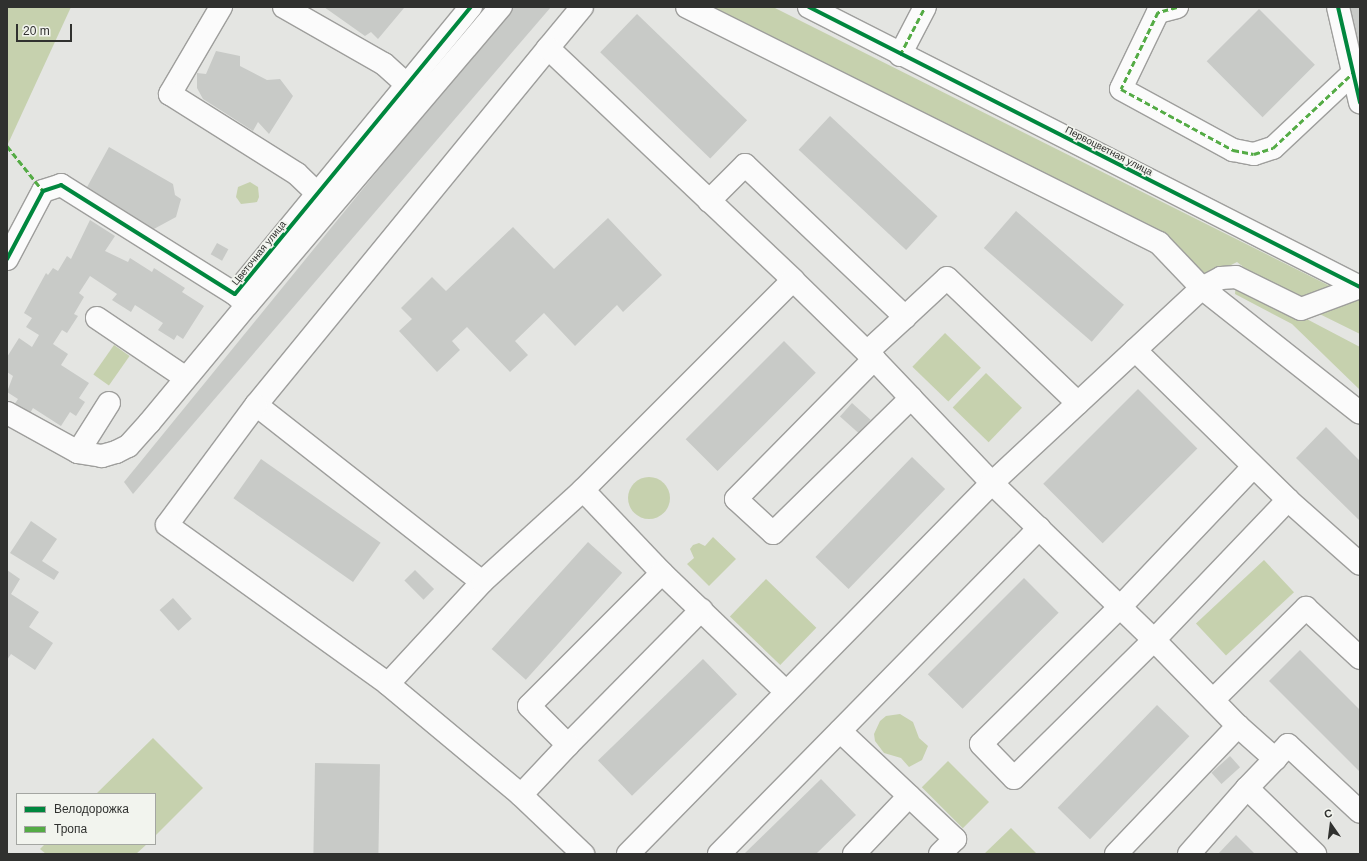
<!DOCTYPE html>
<meta charset="utf-8">
<style>
body{margin:0}
#map{position:relative;width:1367px;height:861px;overflow:hidden;background:#e4e5e2;font-family:Helvetica,sans-serif}
div>[style]{position:absolute}
[style*='--x']{left:calc(var(--x)*1px);top:calc(var(--y)*1px);width:calc(var(--w)*1px);rotate:calc(var(--a)*1deg)}
.green>*{inset:0;background:#c6d1ae;transform-origin:0 0}
.round{border-radius:50%}
.building>*{inset:0;background:#c8cac7;transform-origin:0 0}
.roads{filter:drop-shadow(1px 0 #9e9e9c) drop-shadow(-1px 0 #9e9e9c) drop-shadow(0 1px #9e9e9c) drop-shadow(0 -1px #9e9e9c)}
.minor>*{height:22px;margin:-11px;padding:0 11px;transform-origin:11px;border-radius:11px;background:#fbfbfb}
.quiet>*{height:3px;margin-top:-1.5px;transform-origin:0;background:repeating-linear-gradient(90deg,#54ab45 0 6px,transparent 0 9px)}
.cycleway>*{height:4px;margin:-2px;padding:0 2px;transform-origin:2px;border-radius:2px;background:#00873e}
span{translate:-50% -50%;white-space:nowrap;text-align:center;line-height:1.15;-webkit-text-stroke:3.5px #f2f4ee;paint-order:stroke}
.street-label{font-size:10px;color:#30312f}
.frame{position:absolute;inset:0;border:8px solid #30312f;pointer-events:none}
.legend{position:absolute;left:16px;top:793px;width:140px;height:52px;box-sizing:border-box;background:#f2f4ee;border:1px solid #a4a6a2;margin:0;padding:5px 7px;list-style:none;font-size:12px;color:#30312f}
.legend li{display:flex;align-items:center;gap:8px;height:20px}
.legend b{width:20px;border:1px solid #a4a6a2}
.north{position:absolute;left:1311px;top:805px;width:40px;height:40px;-webkit-text-stroke:3px #f2f4ee;paint-order:stroke;rotate:346deg;font-size:11px;font-weight:700;line-height:16px;text-align:center;color:#30312f}
.north::after{content:'';display:block;margin:auto;width:14px;height:18px;background:#30312f;clip-path:polygon(50% 0,100% 100%,50% 72%,0 100%)}
.scale{position:absolute;left:16px;top:24px;width:56px;height:18px;box-sizing:border-box;border:2px solid #30312f;border-top:0;padding-left:5px;font-size:12px;line-height:14px;white-space:nowrap;color:#30312f;-webkit-text-stroke:3px #f2f4ee;paint-order:stroke}
</style>
<div id="map">
<div class="green">
<div style="clip-path:polygon(7px 7px,71px 7px,7px 146px)"></div>
<div style="clip-path:polygon(700px 7px,773px 7px,1360px 301px,1360px 334px,1277px 293px,1237px 262px,1207px 277px)"></div>
<div style="clip-path:polygon(250px 182px,258px 187px,259px 197px,257px 202px,241px 204px,236px 197px,238px 187px)"></div>
<div style="clip-path:polygon(1236px 282px,1360px 347px,1360px 390px,1292px 324px,1235px 294px)"></div>
<div style="left:945px;top:333px;width:50px;height:47px;rotate:44deg"></div>
<div style="left:114px;top:345px;width:19px;height:36px;rotate:35deg"></div>
<div style="left:986px;top:373px;width:50px;height:48px;rotate:44deg"></div>
<div class="round" style="left:628px;top:477px;width:42px;height:42px"></div>
<div style="clip-path:polygon(713px 537px,736px 559px,709px 586px,687px 564px,694px 558px,690px 549px,693px 545px,699px 543px,705px 546px)"></div>
<div style="left:1264px;top:560px;width:44px;height:93px;rotate:47deg"></div>
<div style="left:766px;top:579px;width:70px;height:52px;rotate:44deg"></div>
<div style="clip-path:polygon(900px 714px,913px 722px,919px 738px,928px 746px,922px 760px,909px 767px,901px 758px,884px 753px,875px 741px,874px 734px,880px 721px,886px 716px)"></div>
<div style="clip-path:polygon(153px 738px,203px 788px,155px 836px,155px 794px,96px 794px)"></div>
<div style="left:948px;top:761px;width:58px;height:37px;rotate:45deg"></div>
<div style="clip-path:polygon(1011px 828px,1037px 854px,984px 854px)"></div>
<div style="clip-path:polygon(45px 844px,147px 844px,136px 854px,46px 854px,40px 849px)"></div>
</div>
<div class="building">
<div style="clip-path:polygon(324px 7px,403px 7px,404px 8px,378px 39px,371px 32px,365px 36px)"></div>
<div style="clip-path:polygon(511px 7px,551px 7px,133px 494px,124px 482px)"></div>
<div style="clip-path:polygon(1346px 7px,1360px 7px,1360px 59px)"></div>
<div style="left:1259px;top:9px;width:79px;height:74px;rotate:45deg"></div>
<div style="left:637px;top:14px;width:153px;height:53px;rotate:44deg"></div>
<div style="clip-path:polygon(216px 51px,240px 56px,240px 66px,267px 80px,280px 79px,293px 96px,269px 134px,258px 122px,253px 131px,203px 99px,197px 88px,197px 73px,206px 74px)"></div>
<div style="left:830px;top:116px;width:147px;height:46px;rotate:43deg"></div>
<div style="clip-path:polygon(109px 147px,173px 184px,175px 195px,181px 199px,176px 217px,152px 230px,86px 189px)"></div>
<div style="left:1016px;top:211px;width:143px;height:49px;rotate:41deg"></div>
<div style="clip-path:polygon(608px 218px,662px 275px,623px 312px,617px 305px,575px 346px,544px 313px,515px 341px,528px 355px,510px 372px,467px 327px,452px 341px,460px 350px,437px 372px,399px 331px,412px 319px,401px 308px,432px 277px,446px 291px,513px 227px,554px 269px)"></div>
<div style="clip-path:polygon(90px 220px,115px 236px,105px 251px,128px 262px,130px 258px,152px 272px,154px 268px,185px 288px,182px 292px,204px 306px,183px 339px,177px 335px,174px 340px,158px 330px,163px 323px,135px 305px,131px 312px,112px 300px,117px 294px,90px 276px,79px 293px,84px 297px,74px 314px,78px 316px,67px 333px,62px 330px,53px 344px,68px 354px,61px 365px,89px 383px,79px 398px,85px 402px,76px 416px,70px 412px,61px 426px,33px 408px,29px 415px,14px 405px,18px 399px,7px 392px,13px 376px,7px 372px,7px 357px,19px 338px,32px 347px,39px 335px,26px 327px,32px 318px,24px 313px,46px 273px,48px 275px,53px 268px,58px 271px,67px 256px,71px 259px)"></div>
<div style="left:217px;top:243px;width:13px;height:13px;rotate:29deg"></div>
<div style="left:784px;top:341px;width:45px;height:139px;rotate:45deg"></div>
<div style="left:1138px;top:389px;width:84px;height:134px;rotate:45deg"></div>
<div style="left:852px;top:403px;width:25px;height:18px;rotate:42deg"></div>
<div style="clip-path:polygon(1326px 427px,1360px 461px,1360px 521px,1296px 458px)"></div>
<div style="left:912px;top:457px;width:46px;height:139px;rotate:44deg"></div>
<div style="left:261px;top:459px;width:146px;height:48px;rotate:35deg"></div>
<div style="clip-path:polygon(31px 521px,57px 539px,42px 561px,59px 572px,54px 580px,10px 553px)"></div>
<div style="left:588px;top:542px;width:46px;height:144px;rotate:42deg"></div>
<div style="clip-path:polygon(7px 570px,20px 579px,11px 594px,39px 612px,29px 627px,53px 643px,35px 670px,11px 654px,7px 660px)"></div>
<div style="left:415px;top:570px;width:27px;height:15px;rotate:45deg"></div>
<div style="left:1024px;top:578px;width:49px;height:136px;rotate:45deg"></div>
<div style="left:173px;top:598px;width:28px;height:18px;rotate:48deg"></div>
<div style="clip-path:polygon(1300px 650px,1360px 710px,1360px 772px,1269px 681px)"></div>
<div style="left:703px;top:659px;width:49px;height:146px;rotate:46deg"></div>
<div style="left:1157px;top:705px;width:45px;height:143px;rotate:44deg"></div>
<div style="left:1230px;top:756px;width:15px;height:25px;rotate:48deg"></div>
<div style="left:315px;top:763px;width:65px;height:91px;rotate:1deg"></div>
<div style="clip-path:polygon(821px 779px,856px 815px,816px 854px,744px 854px)"></div>
<div style="clip-path:polygon(1236px 835px,1255px 854px,1218px 854px)"></div>
</div>
<div class="roads">
<div class="minor">
<div style="--x:221;--y:7;--w:101;--a:120.4"></div>
<div style="--x:170;--y:94;--w:150;--a:32.2"></div>
<div style="--x:297;--y:174;--w:28;--a:44"></div>
<div style="--x:284;--y:7;--w:115;--a:29.7"></div>
<div style="--x:384;--y:64;--w:30;--a:42"></div>
<div style="--x:687;--y:7;--w:528;--a:26.57"></div>
<div style="--x:1159;--y:243;--w:62;--a:46.3"></div>
<div style="--x:1202;--y:288;--w:201;--a:38.3"></div>
<div style="--x:809;--y:7;--w:618;--a:26.94"></div>
<div style="--x:1177;--y:7;--w:20;--a:165"></div>
<div style="--x:1158;--y:12;--w:85;--a:115.7"></div>
<div style="--x:1121;--y:89;--w:128;--a:28.6"></div>
<div style="--x:1233;--y:150;--w:21;--a:11"></div>
<div style="--x:1254;--y:154;--w:20;--a:-18"></div>
<div style="--x:1273;--y:148;--w:110;--a:-43.2"></div>
<div style="--x:1338;--y:7;--w:98;--a:77"></div>
<div style="--x:548;--y:48;--w:53;--a:-50.3"></div>
<div style="--x:900;--y:55;--w:54;--a:-62.5"></div>
<div style="--x:709;--y:201;--w:51;--a:-45"></div>
<div style="--x:745;--y:165;--w:221;--a:43.5"></div>
<div style="--x:905;--y:317;--w:57;--a:-42.9"></div>
<div style="--x:947;--y:278;--w:181;--a:43.7"></div>
<div style="--x:7;--y:259;--w:77;--a:-62.1"></div>
<div style="--x:43;--y:191;--w:19;--a:-18"></div>
<div style="--x:61;--y:185;--w:205;--a:32.1"></div>
<div style="--x:235;--y:294;--w:16;--a:43"></div>
<div style="--x:247;--y:305;--w:153;--a:129.7"></div>
<div style="--x:149;--y:423;--w:31;--a:132"></div>
<div style="--x:128;--y:446;--w:13;--a:153"></div>
<div style="--x:116;--y:452;--w:15;--a:164"></div>
<div style="--x:102;--y:456;--w:24;--a:-171"></div>
<div style="--x:78;--y:452;--w:81;--a:-151.2"></div>
<div style="--x:235;--y:294;--w:372;--a:-50.6"></div>
<div style="--x:247;--y:305;--w:392;--a:-49.6"></div>
<div style="--x:97;--y:318;--w:107;--a:34"></div>
<div style="--x:1135;--y:350;--w:214;--a:44.4"></div>
<div style="--x:1288;--y:500;--w:96;--a:41.6"></div>
<div style="--x:867;--y:352;--w:52;--a:-42.6"></div>
<div style="--x:911;--y:398;--w:193;--a:135.6"></div>
<div style="--x:773;--y:533;--w:50;--a:-137.4"></div>
<div style="--x:736;--y:499;--w:197;--a:-45.4"></div>
<div style="--x:874;--y:359;--w:54;--a:46.5"></div>
<div style="--x:911;--y:398;--w:117;--a:46.4"></div>
<div style="--x:992;--y:483;--w:226;--a:44.1"></div>
<div style="--x:1154;--y:640;--w:120;--a:45.7"></div>
<div style="--x:256;--y:405;--w:461;--a:-50.7"></div>
<div style="--x:548;--y:48;--w:337;--a:43.4"></div>
<div style="--x:78;--y:452;--w:58;--a:-57.7"></div>
<div style="--x:1253;--y:467;--w:193;--a:133.5"></div>
<div style="--x:1120;--y:607;--w:195;--a:135.4"></div>
<div style="--x:981;--y:744;--w:47;--a:45.9"></div>
<div style="--x:1014;--y:778;--w:197;--a:-44.6"></div>
<div style="--x:1154;--y:640;--w:194;--a:-46.3"></div>
<div style="--x:583;--y:490;--w:115;--a:46.4"></div>
<div style="--x:662;--y:573;--w:172;--a:43.8"></div>
<div style="--x:482;--y:582;--w:287;--a:-141.9"></div>
<div style="--x:256;--y:405;--w:149;--a:126.6"></div>
<div style="--x:167;--y:525;--w:272;--a:35.7"></div>
<div style="--x:388;--y:684;--w:173;--a:39.8"></div>
<div style="--x:521;--y:795;--w:86;--a:43.6"></div>
<div style="--x:388;--y:684;--w:139;--a:-47.3"></div>
<div style="--x:482;--y:582;--w:137;--a:-42.3"></div>
<div style="--x:583;--y:490;--w:297;--a:-45"></div>
<div style="--x:793;--y:280;--w:113;--a:44.3"></div>
<div style="--x:1213;--y:700;--w:131;--a:-44.7"></div>
<div style="--x:1306;--y:608;--w:74;--a:42.8"></div>
<div style="--x:840;--y:731;--w:158;--a:43.2"></div>
<div style="--x:955;--y:839;--w:21;--a:135"></div>
<div style="--x:568;--y:745;--w:190;--a:-45.4"></div>
<div style="--x:1275;--y:759;--w:19;--a:-47"></div>
<div style="--x:1288;--y:745;--w:98;--a:42.9"></div>
<div style="--x:521;--y:795;--w:69;--a:-46.8"></div>
<div style="--x:568;--y:745;--w:55;--a:-135"></div>
<div style="--x:529;--y:706;--w:188;--a:-45"></div>
<div style="--x:628;--y:854;--w:520;--a:-45.55"></div>
<div style="--x:992;--y:483;--w:287;--a:-42.9"></div>
<div style="--x:1202;--y:288;--w:21;--a:-28"></div>
<div style="--x:1221;--y:278;--w:15;--a:-4"></div>
<div style="--x:1236;--y:277;--w:72;--a:26.2"></div>
<div style="--x:1301;--y:309;--w:63;--a:-20.4"></div>
<div style="--x:719;--y:854;--w:457;--a:-45.5"></div>
<div style="--x:854;--y:854;--w:80;--a:-46.5"></div>
<div style="--x:1116;--y:854;--w:177;--a:-46.4"></div>
<div style="--x:1238;--y:726;--w:50;--a:41.7"></div>
<div style="--x:1275;--y:759;--w:40;--a:134"></div>
<div style="--x:1189;--y:854;--w:88;--a:-48.7"></div>
<div style="--x:1247;--y:788;--w:95;--a:44.1"></div>
</div>
</div>
<div class="quiet">
<div style="--x:1177;--y:7;--w:20;--a:165"></div>
<div style="--x:1158;--y:12;--w:85;--a:115.7"></div>
<div style="--x:1121;--y:89;--w:128;--a:28.6"></div>
<div style="--x:1233;--y:150;--w:21;--a:11"></div>
<div style="--x:1254;--y:154;--w:20;--a:-18"></div>
<div style="--x:1273;--y:148;--w:110;--a:-43.2"></div>
<div style="--x:900;--y:55;--w:54;--a:-62.5"></div>
<div style="--x:7;--y:146;--w:58;--a:51.3"></div>
</div>
<div class="cycleway">
<div style="--x:809;--y:7;--w:618;--a:26.94"></div>
<div style="--x:1338;--y:7;--w:98;--a:77"></div>
<div style="--x:7;--y:259;--w:77;--a:-62.1"></div>
<div style="--x:43;--y:191;--w:19;--a:-18"></div>
<div style="--x:61;--y:185;--w:205;--a:32.1"></div>
<div style="--x:235;--y:294;--w:372;--a:-50.6"></div>
</div>
<div class="street-label">
<span style="left:1109px;top:151px;rotate:27deg">Первоцветная улица</span>
<span style="left:259px;top:253px;rotate:-51deg">Цветочная улица</span>
</div>
<div class="frame"></div>
<ul class="legend">
<li><b style="height:5px;background:#00873e"></b>Велодорожка</li>
<li><b style="height:5px;background:#54ab45"></b>Тропа</li>
</ul>
<div class="north">С</div>
<div class="scale">20 m</div>
</div>
